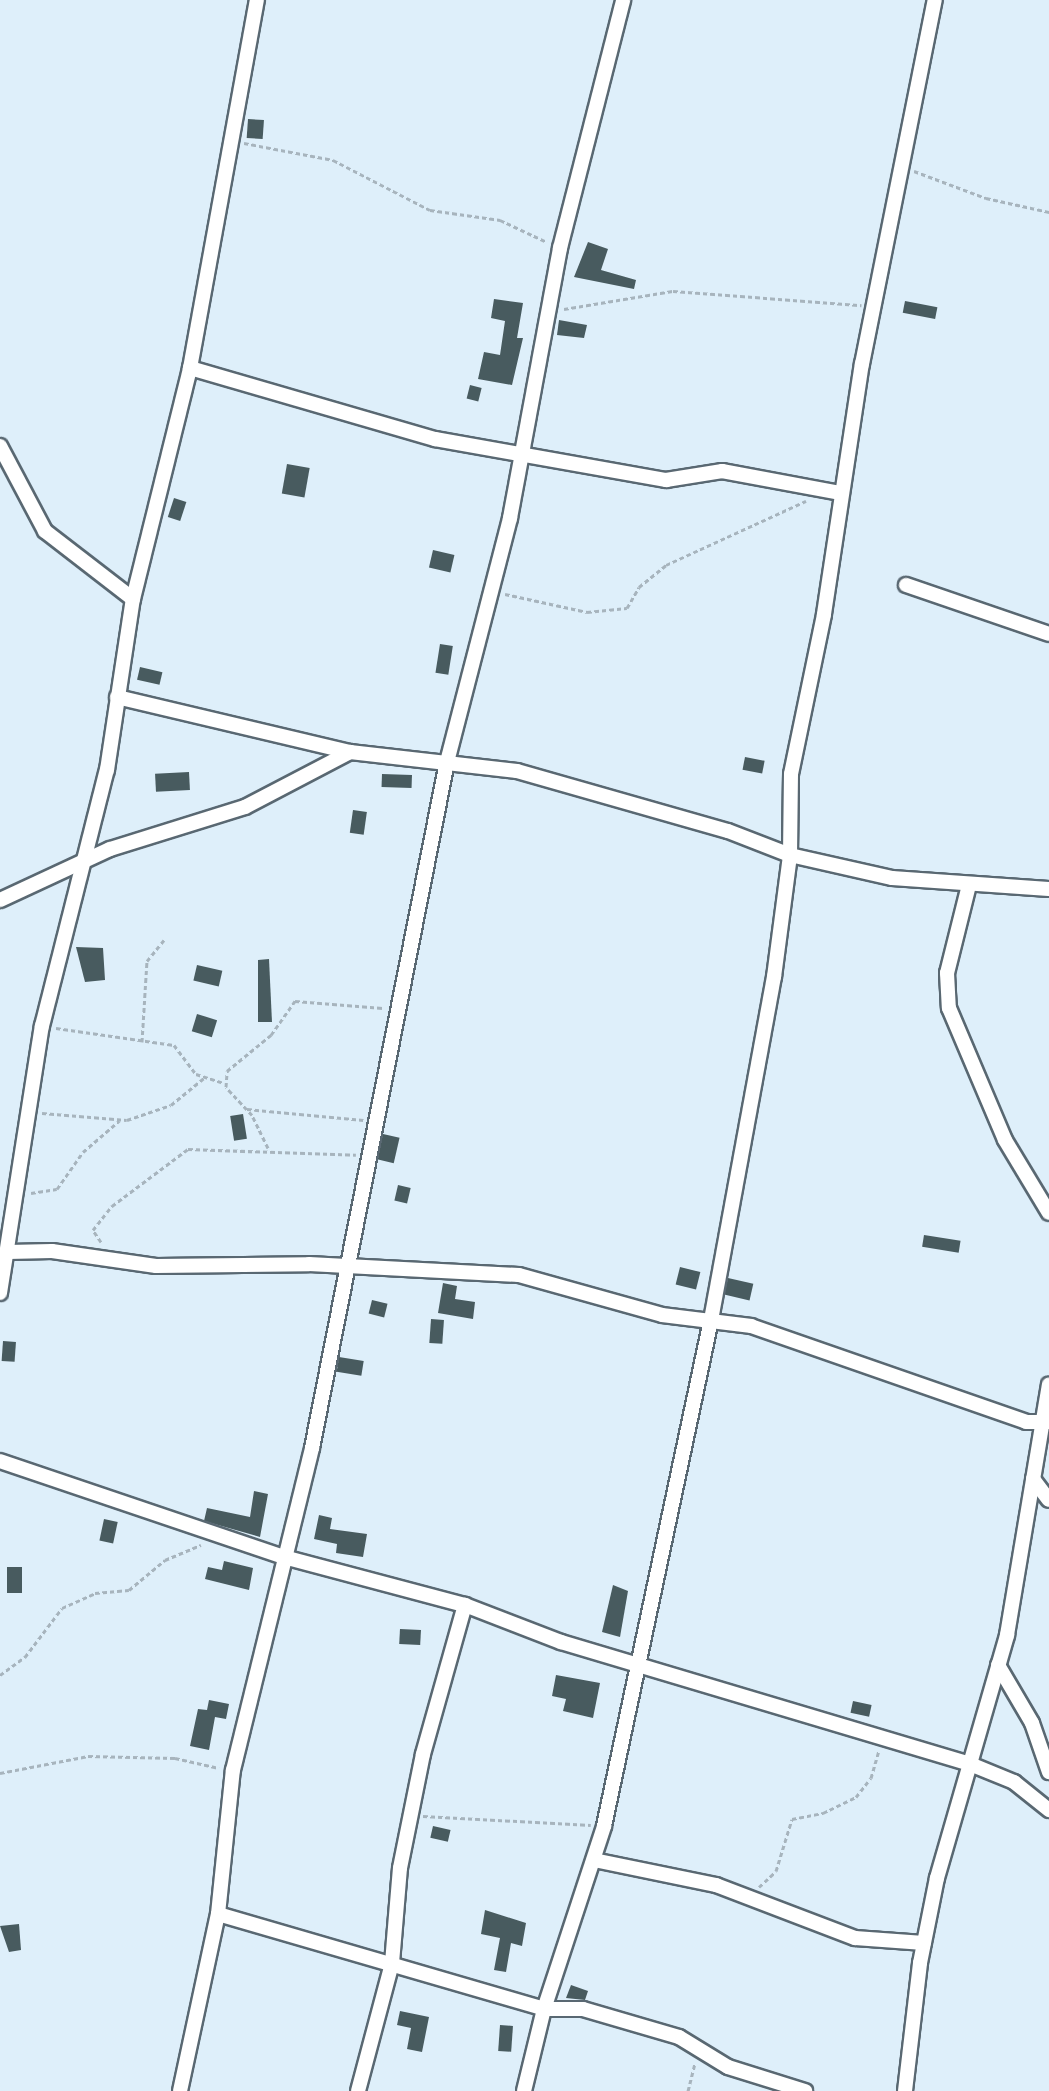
<!DOCTYPE html>
<style>
body{margin:0}
#map{position:relative;width:1049px;height:2091px;overflow:hidden;background:#deeffa;font-family:"Crimson Pro",serif}
div>[style]{position:absolute}
[style*='--x']{left:calc(var(--x)*1px);top:calc(var(--y)*1px);width:calc(var(--w)*1px);rotate:calc(var(--a)*1deg)}
.building>*{inset:0;background:#485b5f;transform-origin:0 0}
.path>*{height:3px;margin-top:-1.5px;transform-origin:0;background:repeating-linear-gradient(90deg,#a7b4bd 0 4.5px,transparent 0 7.5px)}
.roads{filter:drop-shadow(2px 0 #596872) drop-shadow(-2px 0 #596872) drop-shadow(0 2px #596872) drop-shadow(0 -2px #596872)}
.street>*{height:14px;margin:-7px;padding:0 7px;transform-origin:7px;border-radius:7px;background:#fff}
span{translate:-50% -50%;white-space:nowrap;text-align:center;line-height:1.15;-webkit-text-stroke:6px #fff;paint-order:stroke}
</style>
<div id="map">
<div class="building">
<div style="left:248px;top:119px;width:16px;height:19px;rotate:4deg"></div>
<div style="clip-path:polygon(588px 242px,608px 249px,601px 270px,636px 280px,634px 289px,574px 277px)"></div>
<div style="clip-path:polygon(494px 299px,523px 303px,517px 338px,523px 338px,512px 385px,478px 379px,484px 352px,500px 355px,505px 321px,491px 318px)"></div>
<div style="left:905px;top:301px;width:33px;height:12px;rotate:11deg"></div>
<div style="clip-path:polygon(559px 320px,587px 325px,584px 338px,557px 335px)"></div>
<div style="left:470px;top:385px;width:12px;height:14px;rotate:14deg"></div>
<div style="left:287px;top:464px;width:23px;height:30px;rotate:10deg"></div>
<div style="left:174px;top:498px;width:13px;height:20px;rotate:18deg"></div>
<div style="left:433px;top:550px;width:22px;height:18px;rotate:13deg"></div>
<div style="left:440px;top:644px;width:13px;height:29px;rotate:9deg"></div>
<div style="left:140px;top:667px;width:23px;height:13px;rotate:13deg"></div>
<div style="left:745px;top:757px;width:20px;height:13px;rotate:11deg"></div>
<div style="left:189px;top:772px;width:18px;height:34px;rotate:87deg"></div>
<div style="left:382px;top:774px;width:30px;height:13px;rotate:2deg"></div>
<div style="left:353px;top:810px;width:14px;height:23px;rotate:8deg"></div>
<div style="clip-path:polygon(76px 947px,103px 948px,105px 980px,85px 982px)"></div>
<div style="clip-path:polygon(269px 959px,272px 1022px,258px 1022px,258px 960px)"></div>
<div style="left:197px;top:965px;width:26px;height:16px;rotate:13deg"></div>
<div style="left:197px;top:1014px;width:21px;height:18px;rotate:17deg"></div>
<div style="left:243px;top:1114px;width:25px;height:13px;rotate:81deg"></div>
<div style="left:383px;top:1134px;width:17px;height:26px;rotate:13deg"></div>
<div style="left:398px;top:1185px;width:13px;height:16px;rotate:13deg"></div>
<div style="left:924px;top:1235px;width:37px;height:12px;rotate:9deg"></div>
<div style="left:680px;top:1267px;width:21px;height:18px;rotate:14deg"></div>
<div style="left:728px;top:1278px;width:26px;height:17px;rotate:13deg"></div>
<div style="clip-path:polygon(443px 1283px,457px 1286px,455px 1299px,475px 1302px,473px 1319px,438px 1313px)"></div>
<div style="left:372px;top:1300px;width:16px;height:14px;rotate:14deg"></div>
<div style="left:431px;top:1319px;width:13px;height:24px;rotate:4deg"></div>
<div style="left:3px;top:1341px;width:13px;height:20px;rotate:4deg"></div>
<div style="left:339px;top:1357px;width:25px;height:15px;rotate:9deg"></div>
<div style="clip-path:polygon(254px 1491px,268px 1494px,260px 1537px,204px 1521px,207px 1508px,250px 1517px)"></div>
<div style="clip-path:polygon(319px 1515px,332px 1518px,330px 1529px,367px 1534px,363px 1557px,336px 1553px,337px 1544px,314px 1539px)"></div>
<div style="left:104px;top:1519px;width:14px;height:22px;rotate:12deg"></div>
<div style="clip-path:polygon(224px 1561px,253px 1568px,249px 1590px,205px 1579px,208px 1567px,222px 1570px)"></div>
<div style="left:7px;top:1567px;width:15px;height:26px"></div>
<div style="clip-path:polygon(613px 1585px,628px 1591px,620px 1637px,602px 1632px)"></div>
<div style="left:400px;top:1629px;width:21px;height:15px;rotate:3deg"></div>
<div style="clip-path:polygon(556px 1675px,600px 1683px,593px 1718px,563px 1711px,566px 1699px,552px 1696px)"></div>
<div style="clip-path:polygon(209px 1700px,229px 1704px,226px 1719px,215px 1717px,209px 1750px,190px 1746px,198px 1709px,207px 1710px)"></div>
<div style="left:853px;top:1701px;width:19px;height:12px;rotate:12deg"></div>
<div style="left:433px;top:1826px;width:18px;height:12px;rotate:13deg"></div>
<div style="clip-path:polygon(485px 1910px,526px 1923px,522px 1946px,511px 1943px,506px 1972px,494px 1970px,500px 1938px,481px 1934px)"></div>
<div style="clip-path:polygon(19px 1924px,21px 1950px,9px 1952px,0 1926px)"></div>
<div style="clip-path:polygon(571px 1985px,588px 1991px,585px 2000px,566px 1998px)"></div>
<div style="clip-path:polygon(400px 2011px,429px 2017px,422px 2052px,407px 2049px,411px 2028px,397px 2025px)"></div>
<div style="left:500px;top:2025px;width:13px;height:26px;rotate:4deg"></div>
</div>
<div class="path">
<div style="--x:244;--y:143;--w:91;--a:10.8"></div>
<div style="--x:333;--y:160;--w:109;--a:27.3"></div>
<div style="--x:430;--y:210;--w:71;--a:8.1"></div>
<div style="--x:500;--y:220;--w:52;--a:25.1"></div>
<div style="--x:914;--y:171;--w:77;--a:20.6"></div>
<div style="--x:986;--y:198;--w:65;--a:12.5"></div>
<div style="--x:564;--y:309;--w:110;--a:-9.4"></div>
<div style="--x:673;--y:291;--w:189;--a:4.3"></div>
<div style="--x:505;--y:594;--w:84;--a:12.4"></div>
<div style="--x:587;--y:612;--w:40;--a:-5.7"></div>
<div style="--x:627;--y:608;--w:24;--a:-60"></div>
<div style="--x:639;--y:587;--w:35;--a:-39"></div>
<div style="--x:666;--y:565;--w:154;--a:-24.6"></div>
<div style="--x:56;--y:1028;--w:119;--a:8.2"></div>
<div style="--x:174;--y:1045;--w:36;--a:53"></div>
<div style="--x:196;--y:1074;--w:28;--a:18"></div>
<div style="--x:142;--y:1042;--w:81;--a:-86.5"></div>
<div style="--x:147;--y:961;--w:27;--a:-51"></div>
<div style="--x:247;--y:1109;--w:117;--a:5.4"></div>
<div style="--x:42;--y:1113;--w:85;--a:4.7"></div>
<div style="--x:127;--y:1120;--w:46;--a:-18.8"></div>
<div style="--x:171;--y:1105;--w:43;--a:-39.3"></div>
<div style="--x:268;--y:1148;--w:37;--a:-116"></div>
<div style="--x:252;--y:1115;--w:38;--a:-133"></div>
<div style="--x:226;--y:1087;--w:16;--a:-86"></div>
<div style="--x:227;--y:1071;--w:57;--a:-39.3"></div>
<div style="--x:271;--y:1035;--w:42;--a:-54.8"></div>
<div style="--x:295;--y:1001;--w:88;--a:4.5"></div>
<div style="--x:31;--y:1193;--w:26;--a:-9"></div>
<div style="--x:57;--y:1189;--w:45;--a:-54.9"></div>
<div style="--x:83;--y:1152;--w:48;--a:-40.7"></div>
<div style="--x:101;--y:1242;--w:14;--a:-124"></div>
<div style="--x:93;--y:1230;--w:31;--a:-52"></div>
<div style="--x:112;--y:1206;--w:95;--a:-36.9"></div>
<div style="--x:188;--y:1149;--w:168;--a:2"></div>
<div style="--x:0;--y:1675;--w:31;--a:-36"></div>
<div style="--x:25;--y:1657;--w:61;--a:-52.9"></div>
<div style="--x:62;--y:1608;--w:36;--a:-24"></div>
<div style="--x:95;--y:1593;--w:34;--a:-5"></div>
<div style="--x:129;--y:1590;--w:47;--a:-39.8"></div>
<div style="--x:165;--y:1560;--w:39;--a:-23"></div>
<div style="--x:0;--y:1773;--w:90;--a:-10.9"></div>
<div style="--x:88;--y:1756;--w:87;--a:1.3"></div>
<div style="--x:175;--y:1758;--w:45;--a:12.8"></div>
<div style="--x:423;--y:1816;--w:168;--a:3.1"></div>
<div style="--x:759;--y:1887;--w:23;--a:-43"></div>
<div style="--x:776;--y:1871;--w:54;--a:-72.9"></div>
<div style="--x:792;--y:1819;--w:32;--a:-11"></div>
<div style="--x:823;--y:1813;--w:37;--a:-26"></div>
<div style="--x:856;--y:1797;--w:24;--a:-52"></div>
<div style="--x:871;--y:1778;--w:29;--a:-74"></div>
<div style="--x:688;--y:2091;--w:29;--a:-76"></div>
</div>
<div class="roads">
<div class="street">
<div style="--x:190;--y:368;--w:255;--a:16.2"></div>
<div style="--x:435;--y:439;--w:235;--a:10.1"></div>
<div style="--x:666;--y:480;--w:57;--a:-9.1"></div>
<div style="--x:722;--y:471;--w:121;--a:10.5"></div>
<div style="--x:0;--y:446;--w:96;--a:62.1"></div>
<div style="--x:45;--y:531;--w:111;--a:37.7"></div>
<div style="--x:906;--y:585;--w:151;--a:18.9"></div>
<div style="--x:117;--y:697;--w:239;--a:13.3"></div>
<div style="--x:969;--y:885;--w:91;--a:104"></div>
<div style="--x:947;--y:973;--w:35;--a:87"></div>
<div style="--x:949;--y:1008;--w:143;--a:67"></div>
<div style="--x:1005;--y:1140;--w:85;--a:58.9"></div>
<div style="--x:0;--y:900;--w:121;--a:-24.9"></div>
<div style="--x:110;--y:849;--w:141;--a:-17.3"></div>
<div style="--x:245;--y:807;--w:119;--a:-27.6"></div>
<div style="--x:350;--y:752;--w:168;--a:6.5"></div>
<div style="--x:517;--y:771;--w:219;--a:15.9"></div>
<div style="--x:728;--y:831;--w:66;--a:21.2"></div>
<div style="--x:790;--y:855;--w:105;--a:12.7"></div>
<div style="--x:892;--y:878;--w:157;--a:4"></div>
<div style="--x:8;--y:1252;--w:44;--a:-1.3"></div>
<div style="--x:52;--y:1251;--w:105;--a:8.2"></div>
<div style="--x:156;--y:1266;--w:153;--a:-0.7"></div>
<div style="--x:309;--y:1264;--w:210;--a:3"></div>
<div style="--x:519;--y:1275;--w:148;--a:15.6"></div>
<div style="--x:662;--y:1315;--w:90;--a:7"></div>
<div style="--x:751;--y:1326;--w:291;--a:19.2"></div>
<div style="--x:1026;--y:1422;--w:23;--a:0"></div>
<div style="--x:0;--y:1293;--w:270;--a:-81.1"></div>
<div style="--x:42;--y:1026;--w:264;--a:-75.8"></div>
<div style="--x:107;--y:770;--w:173;--a:-81.4"></div>
<div style="--x:133;--y:599;--w:238;--a:-76.1"></div>
<div style="--x:190;--y:368;--w:374;--a:-79.7"></div>
<div style="--x:0;--y:1461;--w:300;--a:18.7"></div>
<div style="--x:284;--y:1557;--w:187;--a:14.9"></div>
<div style="--x:465;--y:1605;--w:103;--a:21.1"></div>
<div style="--x:561;--y:1642;--w:427;--a:16.6"></div>
<div style="--x:970;--y:1764;--w:48;--a:22.2"></div>
<div style="--x:1014;--y:1782;--w:45;--a:38.7"></div>
<div style="--x:1033;--y:1479;--w:26;--a:53"></div>
<div style="--x:998;--y:1665;--w:67;--a:59.6"></div>
<div style="--x:1032;--y:1723;--w:52;--a:70.9"></div>
<div style="--x:594;--y:1860;--w:125;--a:11.6"></div>
<div style="--x:716;--y:1885;--w:149;--a:20.9"></div>
<div style="--x:855;--y:1938;--w:69;--a:4.1"></div>
<div style="--x:218;--y:1914;--w:340;--a:16.2"></div>
<div style="--x:544;--y:2009;--w:39;--a:0"></div>
<div style="--x:583;--y:2009;--w:100;--a:16.3"></div>
<div style="--x:679;--y:2037;--w:57;--a:31.5"></div>
<div style="--x:728;--y:2067;--w:81;--a:17.3"></div>
<div style="--x:180;--y:2091;--w:181;--a:-77.9"></div>
<div style="--x:218;--y:1914;--w:145;--a:-84.1"></div>
<div style="--x:233;--y:1770;--w:332;--a:-76.2"></div>
<div style="--x:312;--y:1448;--w:699;--a:-78.87"></div>
<div style="--x:447;--y:762;--w:252;--a:-75.5"></div>
<div style="--x:510;--y:518;--w:275;--a:-79.5"></div>
<div style="--x:560;--y:248;--w:256;--a:-75.7"></div>
<div style="--x:358;--y:2091;--w:132;--a:-75.1"></div>
<div style="--x:392;--y:1963;--w:95;--a:-85.2"></div>
<div style="--x:400;--y:1868;--w:116;--a:-78.6"></div>
<div style="--x:423;--y:1754;--w:155;--a:-74.3"></div>
<div style="--x:524;--y:2091;--w:84;--a:-76.3"></div>
<div style="--x:544;--y:2009;--w:193;--a:-71.8"></div>
<div style="--x:604;--y:1826;--w:517;--a:-78.06"></div>
<div style="--x:711;--y:1320;--w:349;--a:-79.6"></div>
<div style="--x:774;--y:977;--w:123;--a:-82.5"></div>
<div style="--x:790;--y:855;--w:81;--a:-89.3"></div>
<div style="--x:791;--y:774;--w:163;--a:-78.3"></div>
<div style="--x:824;--y:614;--w:253;--a:-81.4"></div>
<div style="--x:862;--y:364;--w:371;--a:-78.7"></div>
<div style="--x:905;--y:2091;--w:129;--a:-83.3"></div>
<div style="--x:920;--y:1963;--w:87;--a:-78.7"></div>
<div style="--x:937;--y:1878;--w:253;--a:-73.9"></div>
<div style="--x:1007;--y:1635;--w:254;--a:-80.5"></div>
</div>
</div>
</div>
